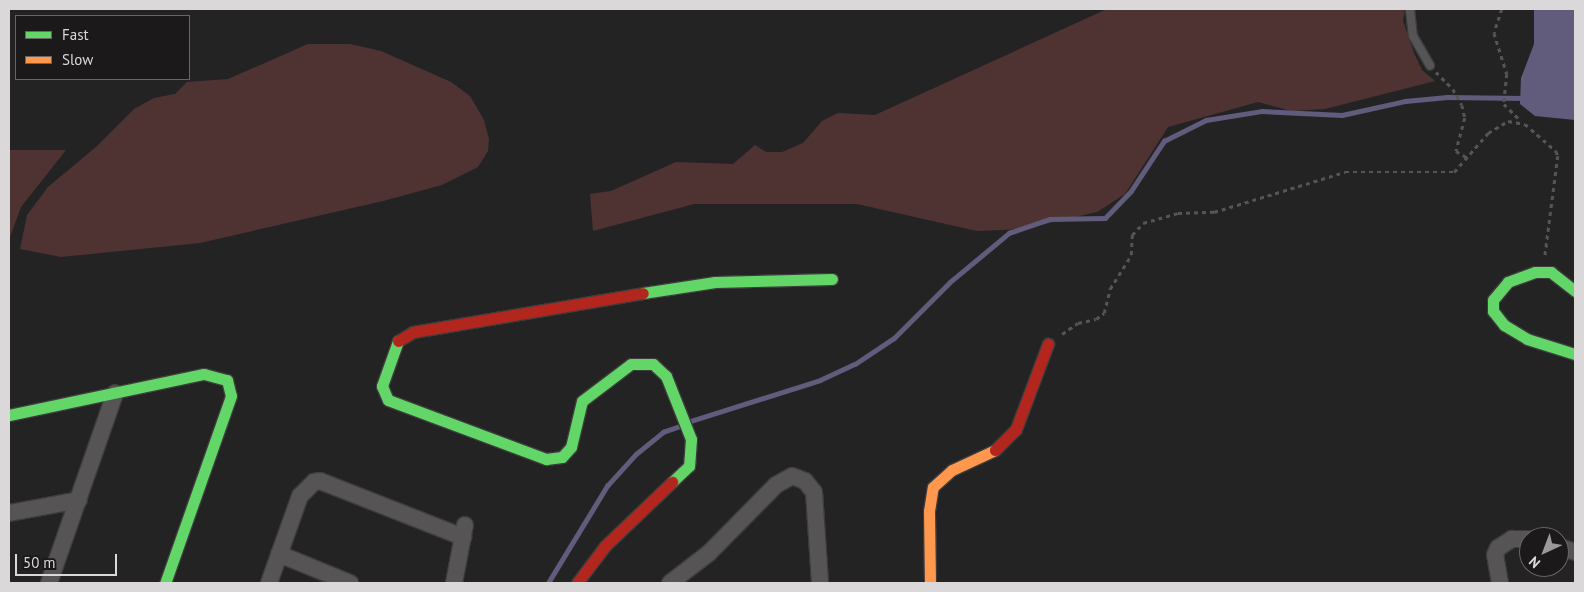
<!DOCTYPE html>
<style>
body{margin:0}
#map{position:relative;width:1584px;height:592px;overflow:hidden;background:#242324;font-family:"PT Sans",sans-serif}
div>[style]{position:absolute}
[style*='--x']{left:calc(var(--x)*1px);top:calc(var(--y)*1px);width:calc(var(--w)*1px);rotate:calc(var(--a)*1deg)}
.green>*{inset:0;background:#4f3333}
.water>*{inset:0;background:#615b7c}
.stream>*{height:4.5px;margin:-2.25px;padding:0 2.25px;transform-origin:2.25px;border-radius:2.25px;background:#615b7c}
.path>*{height:2.5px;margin-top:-1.25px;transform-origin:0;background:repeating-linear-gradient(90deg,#565455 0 4px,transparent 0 8px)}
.roads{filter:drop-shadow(1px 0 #3e3d3e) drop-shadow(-1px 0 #3e3d3e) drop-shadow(0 1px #3e3d3e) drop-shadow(0 -1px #3e3d3e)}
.lane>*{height:8px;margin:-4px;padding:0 4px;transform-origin:4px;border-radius:4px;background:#565455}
.street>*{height:16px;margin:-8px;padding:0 8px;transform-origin:8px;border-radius:8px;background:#565455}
.fast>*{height:11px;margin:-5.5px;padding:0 5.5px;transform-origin:5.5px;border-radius:5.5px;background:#63d668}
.slow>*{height:11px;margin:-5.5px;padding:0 5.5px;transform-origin:5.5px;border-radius:5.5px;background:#ff974d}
.jam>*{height:11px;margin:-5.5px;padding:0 5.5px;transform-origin:5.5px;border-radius:5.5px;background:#b3261e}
span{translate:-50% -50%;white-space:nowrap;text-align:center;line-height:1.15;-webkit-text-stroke:5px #1c191b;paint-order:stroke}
.frame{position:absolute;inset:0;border:10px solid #dbd8da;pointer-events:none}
.legend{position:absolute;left:15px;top:15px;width:175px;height:65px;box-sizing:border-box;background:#1c191b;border:1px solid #686567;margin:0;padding:6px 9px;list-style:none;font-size:15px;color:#dbd8da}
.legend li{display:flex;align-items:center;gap:10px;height:25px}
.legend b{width:25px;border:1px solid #686567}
.north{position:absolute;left:1519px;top:527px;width:50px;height:50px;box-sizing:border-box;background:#1c191b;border:1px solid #686567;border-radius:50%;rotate:223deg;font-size:14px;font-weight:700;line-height:20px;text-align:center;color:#dbd8da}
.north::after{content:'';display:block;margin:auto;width:18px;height:22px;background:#9b999a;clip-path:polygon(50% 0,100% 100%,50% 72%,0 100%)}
.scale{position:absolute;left:15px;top:554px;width:102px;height:22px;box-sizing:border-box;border:2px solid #dbd8da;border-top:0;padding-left:6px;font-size:15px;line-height:18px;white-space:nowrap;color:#dbd8da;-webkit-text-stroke:4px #1c191b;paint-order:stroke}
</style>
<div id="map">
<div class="green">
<div style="clip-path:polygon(1107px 9px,1405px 9px,1403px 21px,1414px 53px,1422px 70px,1435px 81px,1325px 109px,1291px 111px,1258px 102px,1168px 127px,1125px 194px,1097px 212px,1023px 229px,977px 231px,857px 204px,694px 204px,593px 231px,590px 194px,611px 191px,676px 162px,733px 164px,755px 145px,766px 152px,782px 152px,803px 143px,822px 121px,838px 113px,875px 115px)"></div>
<div style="clip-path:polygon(308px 44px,350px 44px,381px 51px,451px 82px,470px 96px,484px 120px,489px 139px,488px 151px,478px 167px,442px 185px,383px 201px,200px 243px,61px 257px,20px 249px,27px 215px,48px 187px,96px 147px,134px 109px,154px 98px,175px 94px,187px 82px,228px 79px)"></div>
<div style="clip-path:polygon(9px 150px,66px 150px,21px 207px,9px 240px)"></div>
</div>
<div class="water">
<div style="clip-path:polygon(1534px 9px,1575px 9px,1575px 120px,1535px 116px,1520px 104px,1521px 78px,1534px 44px)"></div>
</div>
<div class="stream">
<div style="--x:691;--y:421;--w:135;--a:-17.6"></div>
<div style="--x:820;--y:380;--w:38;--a:-25"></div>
<div style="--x:855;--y:364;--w:47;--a:-33.7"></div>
<div style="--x:894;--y:338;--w:79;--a:-45"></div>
<div style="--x:950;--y:282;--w:77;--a:-39.7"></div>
<div style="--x:1009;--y:233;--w:43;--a:-18.9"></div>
<div style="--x:1050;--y:219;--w:55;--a:-1"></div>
<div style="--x:1105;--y:218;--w:37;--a:-46"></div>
<div style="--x:1131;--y:191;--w:60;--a:-56.6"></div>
<div style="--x:1164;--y:141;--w:47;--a:-26.6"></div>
<div style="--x:1206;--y:120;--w:57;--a:-9.1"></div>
<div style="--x:1262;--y:111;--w:80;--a:2.9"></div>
<div style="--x:1342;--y:115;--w:65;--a:-12.5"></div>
<div style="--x:1405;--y:101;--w:42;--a:-5.4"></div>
<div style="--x:1447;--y:97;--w:77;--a:0.7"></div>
<div style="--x:548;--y:583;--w:114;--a:-58.7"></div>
<div style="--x:607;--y:486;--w:43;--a:-47.8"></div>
<div style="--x:636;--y:454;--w:35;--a:-39"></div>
<div style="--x:663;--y:432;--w:18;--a:-19"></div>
</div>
<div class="path">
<div style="--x:1502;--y:9;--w:25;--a:108"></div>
<div style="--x:1494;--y:33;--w:43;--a:72.4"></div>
<div style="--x:1507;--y:74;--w:30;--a:96"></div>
<div style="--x:1504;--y:104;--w:24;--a:45"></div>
<div style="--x:1436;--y:72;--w:24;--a:45"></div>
<div style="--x:1453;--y:89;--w:18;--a:61"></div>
<div style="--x:1462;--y:105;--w:13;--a:77"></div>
<div style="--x:1465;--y:118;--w:34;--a:105"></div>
<div style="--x:1456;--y:151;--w:14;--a:30"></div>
<div style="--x:1062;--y:334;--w:19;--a:-35"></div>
<div style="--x:1078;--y:323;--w:18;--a:-13"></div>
<div style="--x:1096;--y:319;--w:10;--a:-37"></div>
<div style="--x:1104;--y:313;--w:25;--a:-76"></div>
<div style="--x:1110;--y:289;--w:40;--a:-58"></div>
<div style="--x:1131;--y:255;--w:20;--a:-87"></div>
<div style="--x:1132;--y:235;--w:16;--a:-47"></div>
<div style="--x:1143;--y:223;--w:36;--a:-16"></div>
<div style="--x:1178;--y:213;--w:36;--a:-2"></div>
<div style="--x:1214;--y:212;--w:137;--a:-17"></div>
<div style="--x:1345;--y:172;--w:109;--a:0"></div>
<div style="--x:1454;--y:172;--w:52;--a:-48.9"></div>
<div style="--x:1488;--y:133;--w:23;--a:-31"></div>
<div style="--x:1508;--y:121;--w:17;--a:10"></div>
<div style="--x:1525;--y:124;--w:41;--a:41.1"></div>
<div style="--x:1556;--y:151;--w:5;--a:68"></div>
<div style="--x:1558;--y:156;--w:101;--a:97.4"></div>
</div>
<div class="roads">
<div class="lane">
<div style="--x:1410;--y:9;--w:27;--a:84"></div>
<div style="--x:1413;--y:36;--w:34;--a:60"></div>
</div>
<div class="street">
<div style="--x:9;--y:513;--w:71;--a:-10.5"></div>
<div style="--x:1559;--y:547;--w:17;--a:17"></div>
<div style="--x:279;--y:554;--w:77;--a:22.2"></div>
<div style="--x:49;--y:583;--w:201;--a:-70.8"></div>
<div style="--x:269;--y:583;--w:92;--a:-70.4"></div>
<div style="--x:300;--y:496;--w:20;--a:-45"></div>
<div style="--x:314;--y:482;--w:6;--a:-9"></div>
<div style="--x:320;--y:481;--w:154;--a:21.4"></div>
<div style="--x:454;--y:583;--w:59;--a:-79.3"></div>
<div style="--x:670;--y:583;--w:49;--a:-37.6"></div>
<div style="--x:709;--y:553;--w:95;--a:-45.4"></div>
<div style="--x:776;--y:485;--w:18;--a:-29"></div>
<div style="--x:792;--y:476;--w:14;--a:21"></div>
<div style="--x:805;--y:481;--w:14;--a:51"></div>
<div style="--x:814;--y:492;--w:91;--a:86.2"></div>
<div style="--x:1500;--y:583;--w:28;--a:-100"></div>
<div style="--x:1495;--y:555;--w:8;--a:-67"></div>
<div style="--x:1498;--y:548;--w:17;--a:-33"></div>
<div style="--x:1512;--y:539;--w:17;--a:0"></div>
</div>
<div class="fast">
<div style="--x:1575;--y:291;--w:31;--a:-142"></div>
<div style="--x:1551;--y:272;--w:16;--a:180"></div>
<div style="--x:1535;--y:272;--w:29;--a:160"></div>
<div style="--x:1508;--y:282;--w:23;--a:130"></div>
<div style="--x:1493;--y:300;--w:11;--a:90"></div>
<div style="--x:1493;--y:311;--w:18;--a:52"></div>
<div style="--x:1504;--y:325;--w:27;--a:31"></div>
<div style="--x:1527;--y:339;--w:50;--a:17.4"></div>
<div style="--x:643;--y:293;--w:73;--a:-8.7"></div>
<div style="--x:715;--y:282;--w:117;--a:-1.5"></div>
<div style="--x:398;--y:341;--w:48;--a:109.6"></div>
<div style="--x:382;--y:386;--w:15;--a:67"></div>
<div style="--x:388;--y:400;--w:169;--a:20.5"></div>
<div style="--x:546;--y:459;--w:16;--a:-7"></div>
<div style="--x:562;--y:457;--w:13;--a:-48"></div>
<div style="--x:571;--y:447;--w:47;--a:-76.6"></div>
<div style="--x:582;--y:401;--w:61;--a:-37.1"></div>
<div style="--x:631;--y:364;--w:22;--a:0"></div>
<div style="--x:653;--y:364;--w:18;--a:43"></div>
<div style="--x:666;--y:376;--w:68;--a:68.4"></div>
<div style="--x:691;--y:439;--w:27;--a:94"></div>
<div style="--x:689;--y:466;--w:23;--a:137"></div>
<div style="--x:9;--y:415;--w:199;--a:-11.9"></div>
<div style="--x:204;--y:374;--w:24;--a:15"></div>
<div style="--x:227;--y:380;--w:16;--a:76"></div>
<div style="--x:231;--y:396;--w:198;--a:109.4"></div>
</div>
<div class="slow">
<div style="--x:930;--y:583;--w:72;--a:-90.8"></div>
<div style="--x:929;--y:511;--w:24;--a:-81"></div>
<div style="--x:933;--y:487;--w:25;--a:-42"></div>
<div style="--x:952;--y:470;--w:47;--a:-24.9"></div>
</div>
<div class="jam">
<div style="--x:398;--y:341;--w:17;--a:-31"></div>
<div style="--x:413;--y:332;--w:233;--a:-9.6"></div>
<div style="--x:995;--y:450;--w:30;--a:-45"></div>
<div style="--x:1016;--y:429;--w:91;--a:-69.4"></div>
<div style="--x:577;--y:583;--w:46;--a:-52.9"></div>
<div style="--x:605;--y:546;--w:93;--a:-43.7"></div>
</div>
</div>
<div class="frame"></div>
<ul class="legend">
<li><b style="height:6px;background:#63d668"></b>Fast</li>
<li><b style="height:6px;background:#ff974d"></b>Slow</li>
</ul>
<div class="north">N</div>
<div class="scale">50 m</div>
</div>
